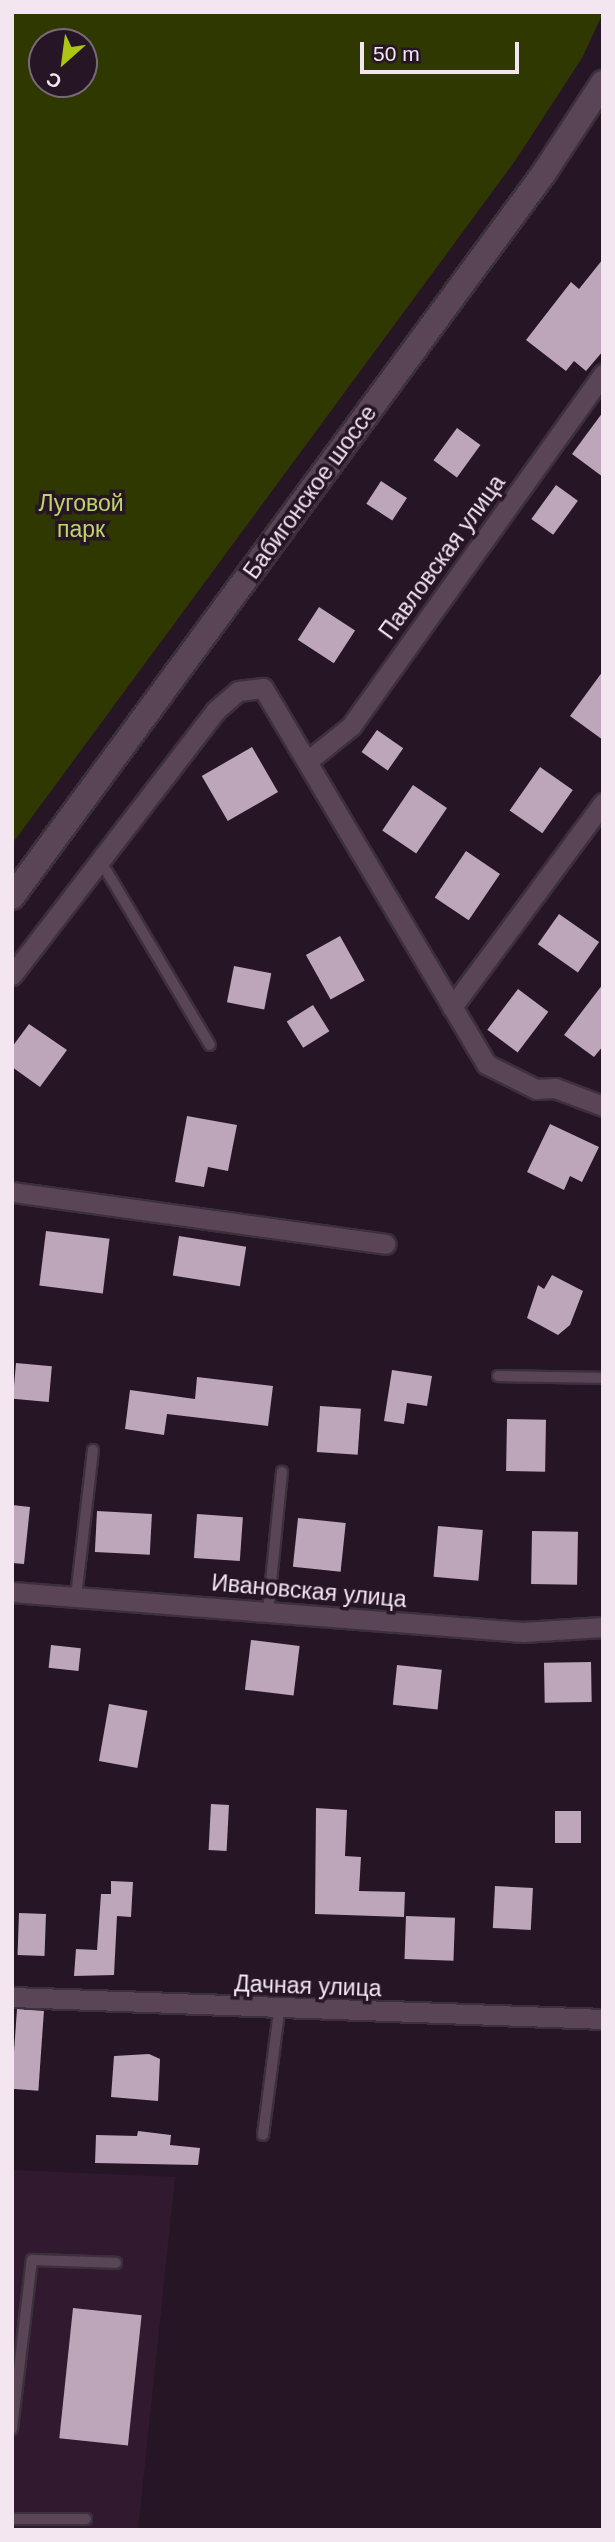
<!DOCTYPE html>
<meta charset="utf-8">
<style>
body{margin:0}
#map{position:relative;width:615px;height:2542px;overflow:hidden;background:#261525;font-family:Arial,sans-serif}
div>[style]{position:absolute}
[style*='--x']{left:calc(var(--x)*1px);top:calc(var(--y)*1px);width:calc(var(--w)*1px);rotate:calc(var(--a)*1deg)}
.built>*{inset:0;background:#311a2f}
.green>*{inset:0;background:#2f3801}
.building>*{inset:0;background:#bda5ba;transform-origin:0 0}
.roads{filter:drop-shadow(2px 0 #3c303b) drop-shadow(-2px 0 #3c303b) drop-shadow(0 2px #3c303b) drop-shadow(0 -2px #3c303b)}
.service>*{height:10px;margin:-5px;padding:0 5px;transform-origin:5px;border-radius:5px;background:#5a4557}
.minor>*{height:19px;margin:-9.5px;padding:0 9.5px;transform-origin:9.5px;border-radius:9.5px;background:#5a4557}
.tertiary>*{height:24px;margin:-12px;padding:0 12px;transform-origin:12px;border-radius:12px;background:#5a4557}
span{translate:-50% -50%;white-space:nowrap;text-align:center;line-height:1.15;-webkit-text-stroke:7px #261525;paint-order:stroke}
.street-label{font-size:23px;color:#f3e6f1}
.park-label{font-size:23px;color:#bfd569}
.frame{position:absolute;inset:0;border:14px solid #f3e6f1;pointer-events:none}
.north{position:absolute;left:28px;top:28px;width:70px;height:70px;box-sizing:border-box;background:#261525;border:2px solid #786977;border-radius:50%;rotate:208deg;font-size:19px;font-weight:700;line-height:28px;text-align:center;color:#f3e6f1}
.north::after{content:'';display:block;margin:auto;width:24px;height:32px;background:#acc613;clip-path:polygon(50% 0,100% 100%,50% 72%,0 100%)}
.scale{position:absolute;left:360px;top:42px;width:159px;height:32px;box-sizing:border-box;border:4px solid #f3e6f1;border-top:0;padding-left:9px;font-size:21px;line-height:24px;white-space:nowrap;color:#f3e6f1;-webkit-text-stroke:5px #261525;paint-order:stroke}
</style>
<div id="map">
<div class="built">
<div style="clip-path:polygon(12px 2170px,175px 2177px,138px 2530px,12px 2530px)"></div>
</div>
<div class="green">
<div style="clip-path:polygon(evenodd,12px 12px,603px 13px,582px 58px,515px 161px,12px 844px,12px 12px,42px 42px,84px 42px,84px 84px,42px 84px,42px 42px)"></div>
</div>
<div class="building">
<div style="clip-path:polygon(603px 259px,603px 351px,586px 371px,574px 361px,566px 371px,526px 340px,571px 282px,579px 289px)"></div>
<div style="clip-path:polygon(603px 412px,603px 477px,572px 454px)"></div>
<div style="left:457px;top:428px;width:29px;height:40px;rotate:36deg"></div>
<div style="left:381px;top:481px;width:31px;height:27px;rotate:33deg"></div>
<div style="left:556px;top:485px;width:27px;height:42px;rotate:36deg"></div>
<div style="left:319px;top:607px;width:43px;height:39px;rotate:33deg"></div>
<div style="clip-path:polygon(603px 671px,603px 740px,570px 716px)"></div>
<div style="left:377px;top:730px;width:32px;height:27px;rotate:35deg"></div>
<div style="left:252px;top:747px;width:52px;height:58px;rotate:60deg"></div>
<div style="left:540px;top:767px;width:40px;height:53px;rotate:35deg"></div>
<div style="left:413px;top:785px;width:41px;height:55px;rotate:34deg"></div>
<div style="left:466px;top:851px;width:41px;height:56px;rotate:34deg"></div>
<div style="left:559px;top:914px;width:49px;height:37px;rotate:35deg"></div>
<div style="left:340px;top:936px;width:51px;height:39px;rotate:61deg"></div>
<div style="left:234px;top:966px;width:38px;height:37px;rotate:11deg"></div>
<div style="clip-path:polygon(603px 984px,603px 1046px,594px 1057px,564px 1035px)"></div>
<div style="left:518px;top:989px;width:38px;height:51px;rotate:37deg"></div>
<div style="left:313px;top:1005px;width:31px;height:31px;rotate:58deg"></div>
<div style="clip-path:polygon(29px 1024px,67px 1050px,40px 1087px,12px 1067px,12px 1047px)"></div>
<div style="clip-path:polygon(187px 1116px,237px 1125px,228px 1171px,208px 1167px,204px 1187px,175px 1182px)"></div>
<div style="clip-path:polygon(550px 1124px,599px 1147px,582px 1182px,570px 1176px,564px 1190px,527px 1172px)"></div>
<div style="left:46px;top:1231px;width:64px;height:55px;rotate:7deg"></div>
<div style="left:179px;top:1236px;width:68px;height:40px;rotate:9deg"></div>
<div style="clip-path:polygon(552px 1275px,583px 1291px,570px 1325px,558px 1335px,527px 1318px,538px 1285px,544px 1289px)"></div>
<div style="left:16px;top:1363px;width:36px;height:36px;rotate:5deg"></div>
<div style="clip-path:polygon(392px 1370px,432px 1376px,427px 1406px,407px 1403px,404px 1424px,384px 1421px)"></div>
<div style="clip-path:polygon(197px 1377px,273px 1386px,268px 1426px,167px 1414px,164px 1435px,125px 1429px,130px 1390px,195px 1399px)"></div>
<div style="left:320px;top:1406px;width:41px;height:46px;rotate:4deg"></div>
<div style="left:507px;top:1419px;width:39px;height:52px;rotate:1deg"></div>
<div style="clip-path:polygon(12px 1505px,30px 1507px,24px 1564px,12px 1563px)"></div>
<div style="left:97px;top:1511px;width:55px;height:41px;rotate:3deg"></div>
<div style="left:197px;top:1514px;width:46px;height:44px;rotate:4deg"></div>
<div style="left:298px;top:1518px;width:48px;height:49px;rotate:6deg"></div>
<div style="left:438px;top:1526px;width:45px;height:51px;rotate:5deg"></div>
<div style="left:532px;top:1531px;width:46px;height:53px;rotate:1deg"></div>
<div style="left:251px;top:1640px;width:49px;height:50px;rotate:7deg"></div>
<div style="left:51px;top:1645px;width:30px;height:23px;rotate:6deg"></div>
<div style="left:591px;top:1662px;width:40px;height:47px;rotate:89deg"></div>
<div style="left:397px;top:1665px;width:45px;height:40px;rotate:6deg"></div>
<div style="left:109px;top:1704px;width:39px;height:58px;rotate:10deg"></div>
<div style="left:211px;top:1804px;width:18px;height:46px;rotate:3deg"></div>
<div style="clip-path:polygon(316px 1808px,347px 1810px,345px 1856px,361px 1857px,359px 1891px,405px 1892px,404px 1917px,315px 1914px)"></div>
<div style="left:555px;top:1811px;width:26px;height:32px"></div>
<div style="clip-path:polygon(111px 1881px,133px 1882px,131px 1917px,117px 1916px,114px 1975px,74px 1976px,76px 1949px,97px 1950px,101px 1894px,111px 1894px)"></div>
<div style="left:495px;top:1886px;width:38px;height:42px;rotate:3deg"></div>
<div style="left:19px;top:1913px;width:27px;height:42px;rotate:2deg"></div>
<div style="left:406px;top:1916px;width:49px;height:43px;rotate:2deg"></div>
<div style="left:17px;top:2009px;width:27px;height:80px;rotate:4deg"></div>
<div style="clip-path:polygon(149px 2054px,160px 2059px,158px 2101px,111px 2097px,114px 2056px)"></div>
<div style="clip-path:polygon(138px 2131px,171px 2135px,170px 2145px,200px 2148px,198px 2165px,95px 2163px,96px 2135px,137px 2136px)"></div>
<div style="left:73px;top:2308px;width:69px;height:131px;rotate:6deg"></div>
</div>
<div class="roads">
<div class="service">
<div style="--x:100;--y:860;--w:215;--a:59.3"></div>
<div style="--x:498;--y:1376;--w:105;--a:1.1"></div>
<div style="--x:76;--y:1597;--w:148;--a:-83.4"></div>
<div style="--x:268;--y:1612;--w:141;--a:-84.3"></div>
<div style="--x:263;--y:2135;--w:125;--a:-82.6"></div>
<div style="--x:12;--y:2429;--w:170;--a:-83.3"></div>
<div style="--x:32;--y:2260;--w:84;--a:2"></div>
<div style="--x:12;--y:2519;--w:74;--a:0"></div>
</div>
<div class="minor">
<div style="--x:310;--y:759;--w:53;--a:-38.8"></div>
<div style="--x:351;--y:726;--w:433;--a:-54.4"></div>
<div style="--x:12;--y:975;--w:333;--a:-52.4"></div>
<div style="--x:215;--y:711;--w:30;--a:-41"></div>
<div style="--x:238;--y:691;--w:25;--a:-7"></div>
<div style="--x:263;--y:688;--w:437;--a:59.3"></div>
<div style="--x:486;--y:1064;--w:56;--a:26.6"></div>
<div style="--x:536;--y:1089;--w:19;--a:-3"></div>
<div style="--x:555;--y:1088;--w:51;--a:20.6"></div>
<div style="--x:452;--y:1007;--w:254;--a:-53.5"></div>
<div style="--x:12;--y:1192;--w:377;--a:7.9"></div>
<div style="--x:12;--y:1592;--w:512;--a:4.48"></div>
<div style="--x:522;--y:1632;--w:81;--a:-3.5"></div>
<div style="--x:12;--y:1997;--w:591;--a:2.13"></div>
</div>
<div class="tertiary">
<div style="--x:12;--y:897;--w:898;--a:-53.69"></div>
<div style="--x:544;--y:173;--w:108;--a:-56.8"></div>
</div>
</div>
<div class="street-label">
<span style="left:310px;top:492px;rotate:-54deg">Бабигонское шоссе</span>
<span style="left:442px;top:557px;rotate:-54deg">Павловская улица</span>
<span style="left:309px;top:1591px;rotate:5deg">Ивановская улица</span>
<span style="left:308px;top:1986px;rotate:2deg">Дачная улица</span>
</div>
<div class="park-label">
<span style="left:81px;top:516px">Луговой<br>парк</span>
</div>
<div class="frame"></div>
<div class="north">С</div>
<div class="scale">50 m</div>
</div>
